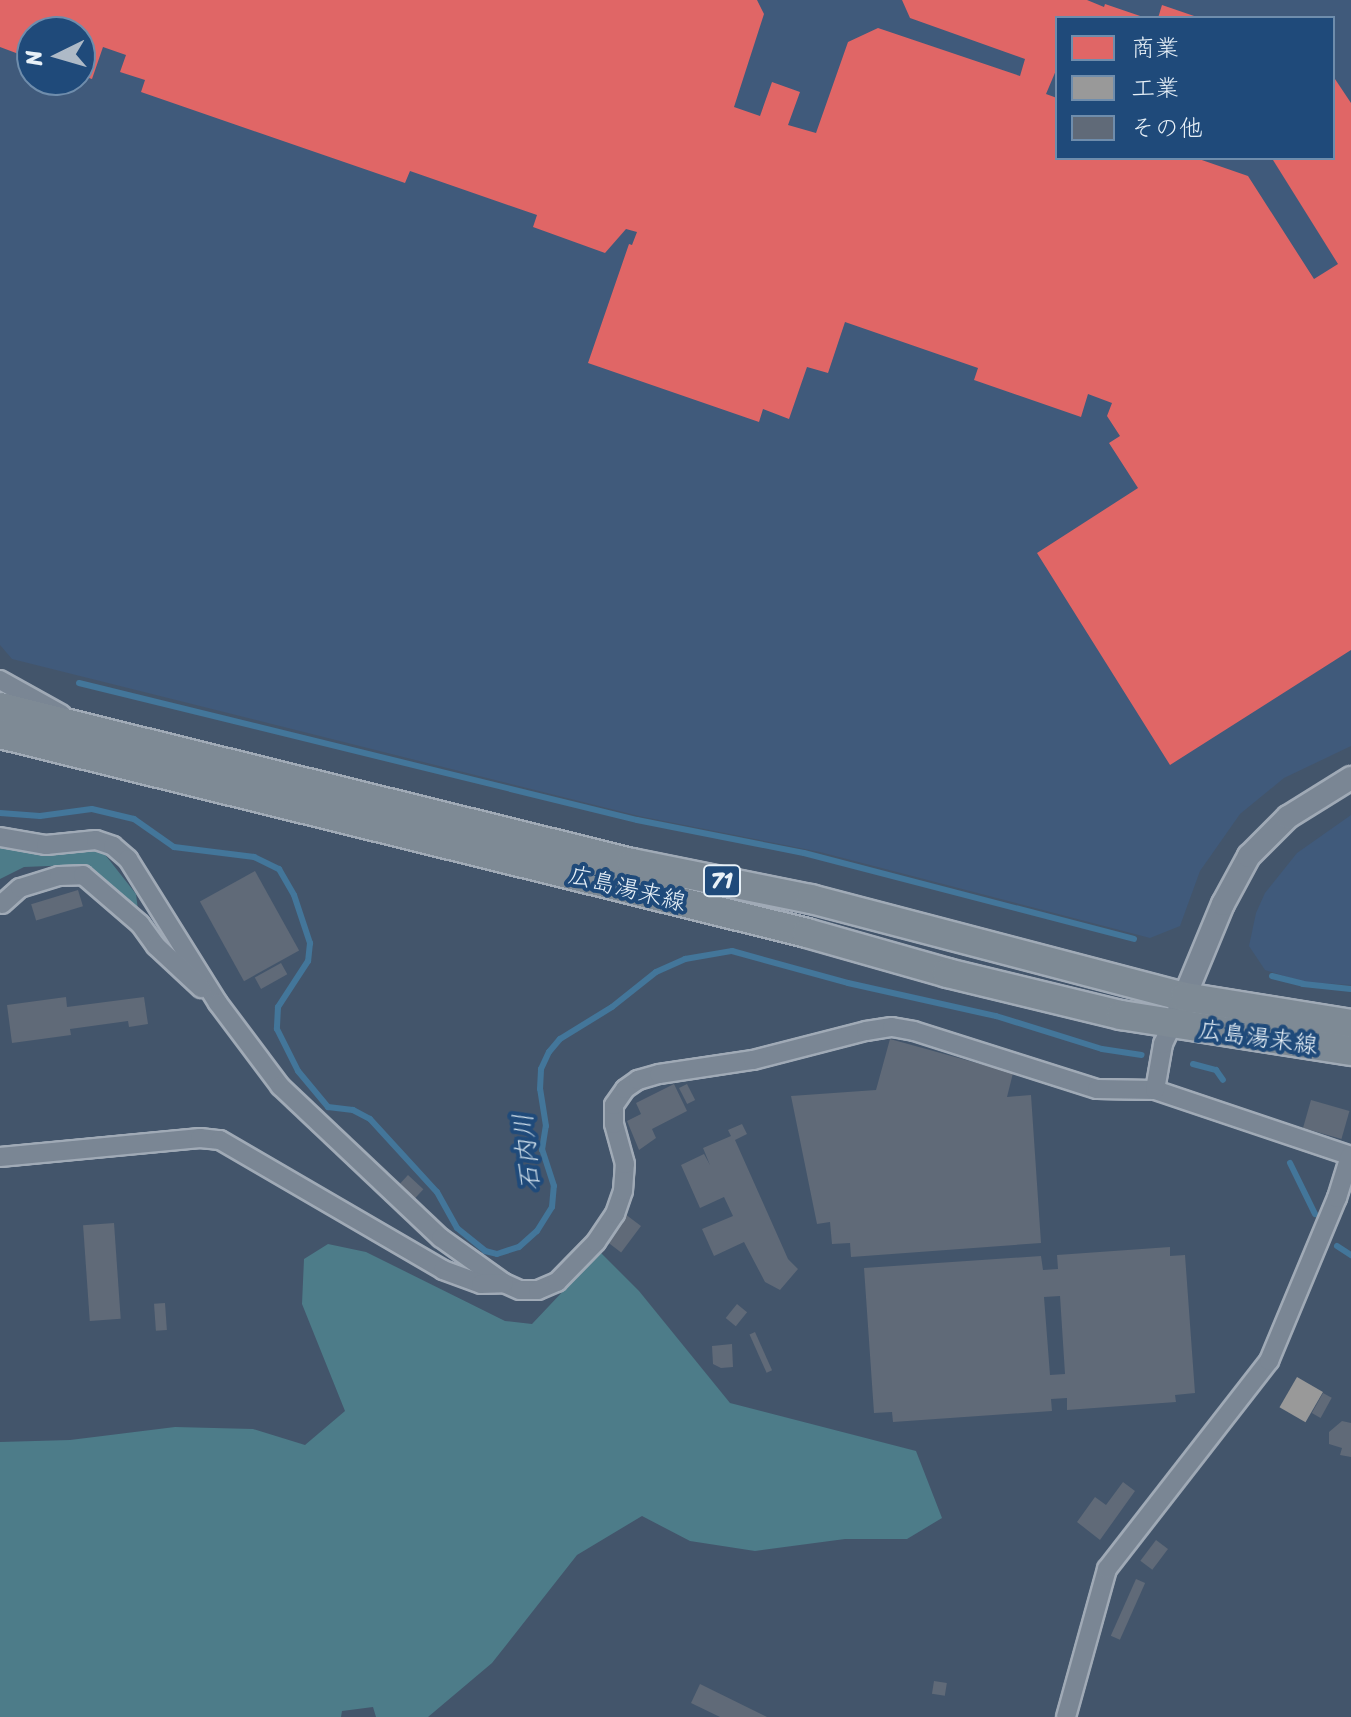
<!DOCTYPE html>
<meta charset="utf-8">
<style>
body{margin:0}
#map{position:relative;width:1351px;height:1717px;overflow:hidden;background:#43556b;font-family:Sriracha,"Klee One",sans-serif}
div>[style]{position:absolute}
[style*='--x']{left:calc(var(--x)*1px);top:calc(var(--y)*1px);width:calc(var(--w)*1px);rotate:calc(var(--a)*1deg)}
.built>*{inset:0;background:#405a7b}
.green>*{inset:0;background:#4d7c89}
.shops>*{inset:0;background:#e06666}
.industry>*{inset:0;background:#999;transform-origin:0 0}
.stream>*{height:6px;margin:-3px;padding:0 3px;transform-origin:3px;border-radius:3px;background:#43769a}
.building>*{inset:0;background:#606a78;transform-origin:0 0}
.roads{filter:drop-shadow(2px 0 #a0aab6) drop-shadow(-2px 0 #a0aab6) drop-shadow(0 2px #a0aab6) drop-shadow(0 -2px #a0aab6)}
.minor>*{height:18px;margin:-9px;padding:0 9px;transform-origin:9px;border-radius:9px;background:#7a8694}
.tertiary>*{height:22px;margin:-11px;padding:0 11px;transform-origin:11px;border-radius:11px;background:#7a8694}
.primary>*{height:28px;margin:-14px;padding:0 14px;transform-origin:14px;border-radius:14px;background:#7e8a95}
span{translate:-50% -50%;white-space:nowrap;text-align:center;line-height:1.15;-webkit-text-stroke:8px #1f4a7a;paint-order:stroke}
.shield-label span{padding:2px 6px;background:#1f4a7a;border:2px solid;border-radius:6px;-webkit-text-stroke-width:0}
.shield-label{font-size:22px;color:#e8f1f8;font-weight:700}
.street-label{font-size:24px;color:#e8f1f8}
.water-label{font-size:26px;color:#cfdfeb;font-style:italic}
.legend{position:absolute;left:1055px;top:16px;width:280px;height:144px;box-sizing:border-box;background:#1f4a7a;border:2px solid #6f8dac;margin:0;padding:10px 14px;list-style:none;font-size:24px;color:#e8f1f8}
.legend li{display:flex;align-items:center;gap:16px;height:40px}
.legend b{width:40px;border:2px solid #6f8dac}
.north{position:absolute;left:16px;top:16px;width:80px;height:80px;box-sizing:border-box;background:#1f4a7a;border:2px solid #6f8dac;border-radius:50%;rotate:265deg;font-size:22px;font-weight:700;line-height:32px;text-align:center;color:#e8f1f8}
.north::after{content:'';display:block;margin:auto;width:28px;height:36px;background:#aebac7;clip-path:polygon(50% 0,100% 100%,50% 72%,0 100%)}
</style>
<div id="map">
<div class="built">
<div style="clip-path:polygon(evenodd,0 0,1351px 0,1351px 746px,1284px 778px,1240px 814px,1200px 871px,1180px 926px,1150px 938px,820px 852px,639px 816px,12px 659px,0 645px,0 0,1057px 18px,1333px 18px,1333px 158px,1057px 158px,1057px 18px,0 0,32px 32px,80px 32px,80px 80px,32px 80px,32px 32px)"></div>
<div style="clip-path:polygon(1351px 815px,1351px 985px,1304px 982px,1265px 970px,1249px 946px,1256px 913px,1265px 893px,1297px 853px)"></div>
</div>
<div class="green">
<div style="clip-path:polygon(0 845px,103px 852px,136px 894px,138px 910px,97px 875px,73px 865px,24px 867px,0 879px)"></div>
<div style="clip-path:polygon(328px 1244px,366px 1252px,505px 1321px,532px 1324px,600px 1252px,639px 1291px,730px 1403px,916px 1451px,942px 1518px,907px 1539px,845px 1539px,755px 1551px,690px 1541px,642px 1516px,577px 1555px,492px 1663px,428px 1717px,376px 1717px,373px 1707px,342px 1711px,341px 1717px,0 1717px,0 1442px,70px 1440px,175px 1427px,253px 1429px,305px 1445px,345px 1411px,302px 1304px,304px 1259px)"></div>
</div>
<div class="shops">
<div style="clip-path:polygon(0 0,757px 0,764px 14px,734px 107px,760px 116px,772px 82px,800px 92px,788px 125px,816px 133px,848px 42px,878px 28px,1020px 76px,1025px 59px,910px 18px,902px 0,1087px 0,1104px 7px,1105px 4px,1146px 18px,1057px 18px,1057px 68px,1046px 94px,1057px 98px,1057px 158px,1196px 158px,1248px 176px,1314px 279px,1338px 264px,1273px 160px,1333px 158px,1333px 76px,1351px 103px,1351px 650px,1170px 765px,1037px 553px,1138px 488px,1109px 443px,1120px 436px,1107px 416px,1112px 403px,1088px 394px,1081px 417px,974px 380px,978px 368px,845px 322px,828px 373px,807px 367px,789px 419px,763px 409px,759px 422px,588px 363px,629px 244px,632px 245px,637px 232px,626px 229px,605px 253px,533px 227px,537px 215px,410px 171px,405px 183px,141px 92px,145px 80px,120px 72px,126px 55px,103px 47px,92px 79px,80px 75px,80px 32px,32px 32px,32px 59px,0 47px)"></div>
<div style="clip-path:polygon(1162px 5px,1197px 17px,1197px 18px,1158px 18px)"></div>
</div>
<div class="industry">
<div style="left:1297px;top:1377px;width:30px;height:35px;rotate:30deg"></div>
</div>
<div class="stream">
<div style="--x:79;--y:683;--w:575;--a:13.79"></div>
<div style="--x:637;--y:820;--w:170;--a:11.2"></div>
<div style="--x:804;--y:853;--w:341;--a:14.6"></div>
<div style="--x:0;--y:813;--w:40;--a:4.3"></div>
<div style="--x:40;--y:816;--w:52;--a:-7.7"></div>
<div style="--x:92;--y:809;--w:43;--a:13.4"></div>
<div style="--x:134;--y:819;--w:49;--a:35"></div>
<div style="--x:174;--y:847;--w:81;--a:7.1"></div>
<div style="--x:254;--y:857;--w:28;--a:26"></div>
<div style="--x:279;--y:869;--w:30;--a:60"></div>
<div style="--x:294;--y:895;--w:51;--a:71.6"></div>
<div style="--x:310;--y:943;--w:18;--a:96"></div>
<div style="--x:308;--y:961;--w:55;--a:123.1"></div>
<div style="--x:278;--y:1007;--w:22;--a:93"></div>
<div style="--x:277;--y:1029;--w:47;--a:63.4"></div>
<div style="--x:298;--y:1071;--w:47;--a:50.2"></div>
<div style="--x:328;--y:1107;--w:25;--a:7"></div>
<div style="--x:353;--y:1110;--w:19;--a:28"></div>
<div style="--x:370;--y:1119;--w:99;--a:47.5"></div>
<div style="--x:437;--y:1192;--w:41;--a:60.9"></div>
<div style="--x:457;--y:1228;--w:36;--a:39"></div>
<div style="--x:485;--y:1251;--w:12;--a:14"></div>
<div style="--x:497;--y:1254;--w:23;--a:-18"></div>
<div style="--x:519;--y:1247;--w:24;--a:-42"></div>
<div style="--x:537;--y:1231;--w:28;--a:-58"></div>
<div style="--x:552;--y:1207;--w:21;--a:-85"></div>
<div style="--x:554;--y:1186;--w:38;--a:-108"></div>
<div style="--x:542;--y:1150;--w:24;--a:-81"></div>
<div style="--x:546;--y:1126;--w:37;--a:-99"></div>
<div style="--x:540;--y:1089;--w:20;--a:-87"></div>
<div style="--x:541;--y:1069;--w:19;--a:-65"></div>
<div style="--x:549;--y:1052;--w:17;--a:-50"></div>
<div style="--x:560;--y:1039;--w:61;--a:-31.6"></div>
<div style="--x:612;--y:1007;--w:56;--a:-38.5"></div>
<div style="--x:656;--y:972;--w:32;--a:-24"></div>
<div style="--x:685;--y:959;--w:48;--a:-9.7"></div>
<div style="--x:732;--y:951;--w:120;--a:15.4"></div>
<div style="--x:848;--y:983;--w:152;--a:12.6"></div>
<div style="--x:996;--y:1016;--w:111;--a:17.3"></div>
<div style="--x:1102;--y:1049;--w:40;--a:8.5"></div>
<div style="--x:1272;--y:976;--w:32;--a:14"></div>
<div style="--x:1303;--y:984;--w:48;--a:5.9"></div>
<div style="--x:1193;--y:1064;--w:24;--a:15"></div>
<div style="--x:1216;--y:1070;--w:12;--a:55"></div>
<div style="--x:1290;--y:1163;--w:57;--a:63.9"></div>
<div style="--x:1337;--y:1246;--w:17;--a:33"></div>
</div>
<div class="building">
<div style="left:255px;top:871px;width:91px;height:63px;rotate:61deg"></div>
<div style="left:78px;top:890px;width:17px;height:49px;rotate:73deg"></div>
<div style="left:281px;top:963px;width:13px;height:30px;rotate:61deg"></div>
<div style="clip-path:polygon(66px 997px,67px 1007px,144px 997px,148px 1024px,129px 1027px,128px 1021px,70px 1029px,71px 1035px,12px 1043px,7px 1005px)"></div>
<div style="clip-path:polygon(890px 1039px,1013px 1073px,1007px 1097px,1031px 1095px,1041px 1243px,851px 1257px,850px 1243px,832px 1244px,830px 1222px,817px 1224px,791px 1096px,876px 1090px)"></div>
<div style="clip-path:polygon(674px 1084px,687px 1111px,652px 1129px,656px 1138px,639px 1150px,627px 1121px,641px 1114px,636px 1103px)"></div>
<div style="left:687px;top:1084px;width:18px;height:9px;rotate:63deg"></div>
<div style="left:1311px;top:1100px;width:40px;height:29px;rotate:16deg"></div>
<div style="clip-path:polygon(742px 1124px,747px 1134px,735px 1140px,788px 1259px,798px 1269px,780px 1290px,765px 1282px,744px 1242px,714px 1256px,702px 1229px,733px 1216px,724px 1197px,700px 1208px,681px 1165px,704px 1154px,710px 1165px,703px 1148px,731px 1136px,728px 1130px)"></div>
<div style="left:408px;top:1175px;width:21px;height:18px;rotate:43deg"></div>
<div style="left:625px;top:1214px;width:20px;height:33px;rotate:37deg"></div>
<div style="left:114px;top:1223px;width:96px;height:31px;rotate:86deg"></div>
<div style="clip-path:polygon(evenodd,1170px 1247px,1170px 1256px,1185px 1255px,1195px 1393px,1175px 1395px,1176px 1402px,1067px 1410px,1067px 1398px,1051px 1399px,1052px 1411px,893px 1422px,892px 1412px,874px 1413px,864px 1268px,1041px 1256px,1043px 1270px,1058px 1269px,1057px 1255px,1170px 1247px,1060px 1296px,1065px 1374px,1050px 1375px,1044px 1297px,1060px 1296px)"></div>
<div style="left:165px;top:1303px;width:27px;height:11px;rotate:86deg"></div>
<div style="left:737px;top:1304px;width:13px;height:18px;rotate:39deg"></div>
<div style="left:755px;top:1332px;width:42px;height:6px;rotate:66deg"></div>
<div style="clip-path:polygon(732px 1344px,733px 1367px,721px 1368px,713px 1364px,712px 1346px)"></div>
<div style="left:1323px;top:1393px;width:10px;height:23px;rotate:29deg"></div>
<div style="clip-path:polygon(1342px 1421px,1351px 1423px,1351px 1457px,1340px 1455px,1342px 1448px,1329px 1444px,1329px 1432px)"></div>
<div style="clip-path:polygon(1123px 1482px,1135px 1491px,1100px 1540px,1077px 1522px,1095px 1497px,1106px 1505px)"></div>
<div style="left:1156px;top:1540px;width:15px;height:26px;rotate:37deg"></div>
<div style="left:1136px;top:1579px;width:10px;height:62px;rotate:24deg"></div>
<div style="left:934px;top:1681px;width:13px;height:13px;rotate:9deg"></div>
<div style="clip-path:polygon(700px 1684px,767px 1717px,720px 1717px,691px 1703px)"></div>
</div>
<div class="roads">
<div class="minor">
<div style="--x:0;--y:680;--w:70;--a:29.1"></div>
<div style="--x:0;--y:837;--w:47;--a:9.9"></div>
<div style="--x:46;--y:845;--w:50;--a:-5.7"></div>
<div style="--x:96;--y:840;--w:18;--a:19"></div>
<div style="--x:113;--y:846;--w:20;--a:41"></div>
<div style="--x:128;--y:859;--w:170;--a:58"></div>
<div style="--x:218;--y:1003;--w:104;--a:53.2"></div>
<div style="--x:280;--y:1086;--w:221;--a:43.4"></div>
<div style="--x:441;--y:1238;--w:77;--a:35.5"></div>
<div style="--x:504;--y:1283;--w:17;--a:24"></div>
<div style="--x:520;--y:1290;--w:18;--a:0"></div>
<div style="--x:538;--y:1290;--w:21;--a:-23"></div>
<div style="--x:557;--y:1282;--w:56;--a:-45.7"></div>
<div style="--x:596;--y:1242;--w:34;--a:-56"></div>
<div style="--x:615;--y:1214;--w:24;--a:-71"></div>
<div style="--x:623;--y:1191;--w:27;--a:-86"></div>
<div style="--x:625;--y:1164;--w:41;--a:-105.4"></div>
<div style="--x:614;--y:1124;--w:19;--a:-90"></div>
<div style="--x:614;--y:1105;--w:19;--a:-55"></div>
<div style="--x:625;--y:1089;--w:16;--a:-35"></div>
<div style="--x:638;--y:1080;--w:22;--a:-16"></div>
<div style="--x:659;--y:1074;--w:95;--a:-8.5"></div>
<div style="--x:753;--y:1060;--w:117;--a:-14.4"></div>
<div style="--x:866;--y:1031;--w:26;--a:-9"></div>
<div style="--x:892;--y:1027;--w:22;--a:10"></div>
<div style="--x:914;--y:1031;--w:192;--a:17.6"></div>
<div style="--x:1097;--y:1089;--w:58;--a:1"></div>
<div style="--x:1155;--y:1090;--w:207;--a:18.6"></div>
<div style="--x:2;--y:904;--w:24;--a:-42"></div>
<div style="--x:20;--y:888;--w:41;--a:-17.1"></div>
<div style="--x:59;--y:876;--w:24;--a:-2"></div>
<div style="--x:83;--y:875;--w:75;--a:40.7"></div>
<div style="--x:140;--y:924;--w:27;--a:54"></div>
<div style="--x:156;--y:946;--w:62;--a:43"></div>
<div style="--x:1155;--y:1090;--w:47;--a:-80.1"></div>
<div style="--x:1163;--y:1044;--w:21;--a:-65"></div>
<div style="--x:0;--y:1157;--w:201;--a:-5.4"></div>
<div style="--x:200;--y:1138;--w:20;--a:6"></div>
<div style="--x:220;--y:1140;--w:258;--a:30.2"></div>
<div style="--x:443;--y:1270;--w:40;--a:20.2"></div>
<div style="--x:481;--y:1284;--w:23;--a:-2"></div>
<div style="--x:1066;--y:1717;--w:154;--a:-74.5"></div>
<div style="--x:1107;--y:1569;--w:264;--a:-52.1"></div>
<div style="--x:1269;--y:1361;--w:177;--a:-67.4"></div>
<div style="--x:1337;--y:1198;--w:44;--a:-72.8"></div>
</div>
<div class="tertiary">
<div style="--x:1179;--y:1010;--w:115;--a:-67.5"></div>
<div style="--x:1223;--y:904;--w:55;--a:-61.6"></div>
<div style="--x:1249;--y:856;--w:55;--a:-45"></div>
<div style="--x:1288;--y:817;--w:74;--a:-31.8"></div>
</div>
<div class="primary">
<div style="--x:0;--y:707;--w:651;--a:13.87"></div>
<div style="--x:632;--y:863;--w:183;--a:11.4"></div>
<div style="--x:811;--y:899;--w:387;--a:14.7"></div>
<div style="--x:1185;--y:997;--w:168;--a:9.2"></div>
<div style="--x:0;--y:734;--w:831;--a:13.85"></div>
<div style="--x:807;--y:933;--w:146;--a:15.9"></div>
<div style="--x:947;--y:973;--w:179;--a:13.6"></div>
<div style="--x:1121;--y:1015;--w:233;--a:8.9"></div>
</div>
</div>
<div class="shield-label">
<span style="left:722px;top:881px">71</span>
</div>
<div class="street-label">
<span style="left:627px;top:889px;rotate:14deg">広島湯来線</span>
<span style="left:1258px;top:1038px;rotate:8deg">広島湯来線</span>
</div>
<div class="water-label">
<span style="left:527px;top:1152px;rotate:-96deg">石内川</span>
</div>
<ul class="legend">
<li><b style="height:22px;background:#e06666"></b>商業</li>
<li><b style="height:22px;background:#999"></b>工業</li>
<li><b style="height:22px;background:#606a78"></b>その他</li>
</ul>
<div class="north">N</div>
</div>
